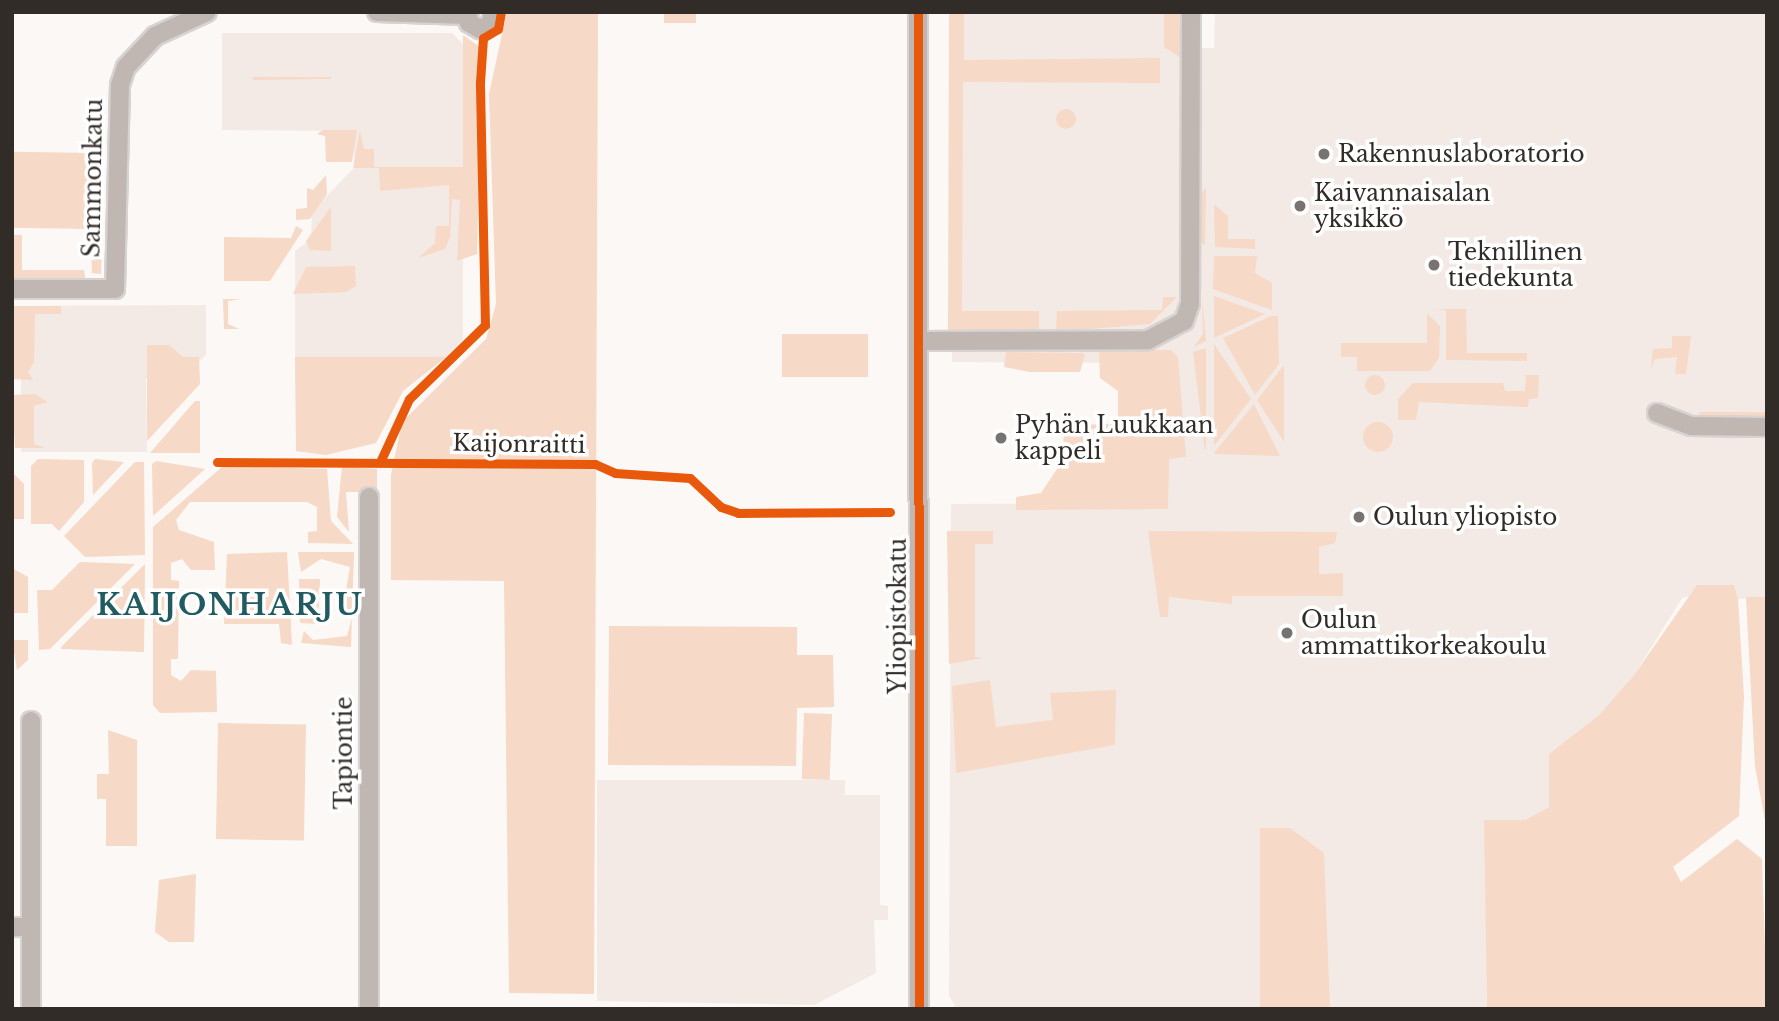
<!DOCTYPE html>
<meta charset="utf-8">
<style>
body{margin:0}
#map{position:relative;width:1779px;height:1021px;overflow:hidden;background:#fbf8f6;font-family:"Libre Baskerville",serif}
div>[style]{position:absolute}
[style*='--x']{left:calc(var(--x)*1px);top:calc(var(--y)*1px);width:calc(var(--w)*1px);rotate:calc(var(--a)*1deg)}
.built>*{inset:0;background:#f4eae5}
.green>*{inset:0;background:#f6d9c6;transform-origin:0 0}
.round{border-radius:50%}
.roads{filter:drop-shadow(2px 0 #d6d3d2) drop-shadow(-2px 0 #d6d3d2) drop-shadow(0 2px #d6d3d2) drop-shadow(0 -2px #d6d3d2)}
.minor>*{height:18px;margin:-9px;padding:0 9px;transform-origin:9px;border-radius:9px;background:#c0b7b2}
.cycleway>*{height:9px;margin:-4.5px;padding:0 4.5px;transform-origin:4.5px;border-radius:4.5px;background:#e8590c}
.dots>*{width:19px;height:19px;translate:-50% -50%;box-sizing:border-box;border:4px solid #fff;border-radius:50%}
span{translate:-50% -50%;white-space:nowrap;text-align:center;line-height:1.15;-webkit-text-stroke:7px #fff;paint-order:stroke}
.poi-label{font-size:23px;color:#322c29}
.left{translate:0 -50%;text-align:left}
.street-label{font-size:23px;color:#322c29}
.district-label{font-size:30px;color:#215b61;font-weight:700;letter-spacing:2px}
.frame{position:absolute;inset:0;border:14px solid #322c29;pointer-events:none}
</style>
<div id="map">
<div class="built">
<div style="clip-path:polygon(953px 12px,1171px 12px,1172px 48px,1214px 48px,1215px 12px,1767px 12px,1767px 597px,1738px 599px,1734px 585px,1682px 598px,1634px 675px,1599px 715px,1549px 754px,1549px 807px,1525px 820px,1485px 820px,1487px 1009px,957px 1009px,949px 996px,951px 504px,1148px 503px,1148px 363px,952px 362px)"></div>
<div style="clip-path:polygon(222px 33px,452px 33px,463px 44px,463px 340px,446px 357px,295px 357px,295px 251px,311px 239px,312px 211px,354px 168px,354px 131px,222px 130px)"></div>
<div style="clip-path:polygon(206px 305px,206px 355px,182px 378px,146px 379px,147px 452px,21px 452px,21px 306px)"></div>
<div style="clip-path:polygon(597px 780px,845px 780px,845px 795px,880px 795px,880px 905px,888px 906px,888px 920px,874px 920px,876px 973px,814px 1005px,597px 1001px)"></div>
</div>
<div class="green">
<div style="clip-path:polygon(507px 12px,598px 12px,594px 994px,509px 993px,504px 581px,391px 580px,391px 475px,402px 422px,486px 339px,496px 304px,489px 94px)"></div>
<div style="left:664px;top:12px;width:32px;height:11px"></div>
<div style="clip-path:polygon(949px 12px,964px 12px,964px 60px,1160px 58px,1160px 83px,963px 82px,962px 311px,1039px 311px,1039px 332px,948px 331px)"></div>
<div style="clip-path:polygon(1164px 12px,1181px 12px,1181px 58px,1164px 47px)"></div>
<div style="clip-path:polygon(463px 35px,481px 48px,477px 254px,457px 261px,460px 200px,452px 199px,450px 237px,445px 249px,418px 258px,435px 243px,436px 226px,449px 226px,449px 185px,380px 191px,379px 168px,353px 168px,360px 131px,364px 149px,374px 149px,374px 167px,463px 167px)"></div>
<div style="clip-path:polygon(253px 77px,331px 77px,331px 79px,253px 80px)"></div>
<div class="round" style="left:1056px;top:109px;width:20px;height:20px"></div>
<div style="clip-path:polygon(323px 130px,357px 130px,352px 162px,326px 162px,325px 136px,317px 134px)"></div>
<div style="left:92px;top:153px;width:76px;height:78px;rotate:91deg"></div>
<div style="clip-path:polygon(326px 175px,327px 194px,310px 219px,296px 220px,296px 209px,307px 208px,307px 188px,313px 190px)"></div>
<div style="clip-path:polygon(1206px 188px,1205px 246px,1199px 239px,1199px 195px)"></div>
<div style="clip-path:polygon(1214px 204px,1228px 216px,1228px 239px,1255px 239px,1255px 249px,1215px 247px)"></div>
<div style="clip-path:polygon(331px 207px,331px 251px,310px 250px,306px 241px)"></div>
<div style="clip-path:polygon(296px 226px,303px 230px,270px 281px,224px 281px,224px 237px,291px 238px)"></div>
<div style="clip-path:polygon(12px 235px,22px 235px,22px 270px,84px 270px,86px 282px,12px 282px)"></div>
<div style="clip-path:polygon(91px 247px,102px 247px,101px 274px,92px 273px)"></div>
<div style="clip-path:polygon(1214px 256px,1257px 256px,1255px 273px,1272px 283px,1272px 310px,1213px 289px)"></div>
<div style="clip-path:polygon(355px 266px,356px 286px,346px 292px,293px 294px,306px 267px)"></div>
<div style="clip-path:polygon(1202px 296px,1206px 341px,1194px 347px,1203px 333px)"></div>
<div style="clip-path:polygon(1214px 296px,1265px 314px,1214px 338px)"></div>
<div style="clip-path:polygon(1163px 297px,1177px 297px,1150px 324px,1056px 332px,1057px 311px,1162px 310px)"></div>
<div style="clip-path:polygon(223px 299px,241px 299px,228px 301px,228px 324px,239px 329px,224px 329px)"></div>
<div style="clip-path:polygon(12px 306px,61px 306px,61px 314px,35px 314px,34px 362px,28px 372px,33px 380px,12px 379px)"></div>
<div style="clip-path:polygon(1427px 309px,1466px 309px,1467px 353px,1527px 353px,1527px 361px,1446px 360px,1446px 310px)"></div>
<div style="clip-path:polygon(1427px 313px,1440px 326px,1439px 358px,1430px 371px,1357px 371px,1357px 357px,1341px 357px,1341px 343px,1427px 343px)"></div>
<div style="clip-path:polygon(1271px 316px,1278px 316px,1279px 364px,1255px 395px,1223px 338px)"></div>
<div style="left:868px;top:334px;width:43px;height:86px;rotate:90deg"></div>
<div style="clip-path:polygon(1672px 336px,1691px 336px,1686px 374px,1675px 374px,1677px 357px,1655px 359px,1651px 369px,1653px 349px,1672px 348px)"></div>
<div style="clip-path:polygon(1214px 344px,1251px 399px,1214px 446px)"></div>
<div style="clip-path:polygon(147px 345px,169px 345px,183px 357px,199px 357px,200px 384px,147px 441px)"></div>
<div style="clip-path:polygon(1206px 348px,1206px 449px,1205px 450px,1193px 352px)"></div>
<div style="clip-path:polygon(1099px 350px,1171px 350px,1178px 357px,1186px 457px,1169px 459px,1168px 509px,1016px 510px,1016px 497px,1041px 493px,1063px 460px,1064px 425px,1118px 424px,1118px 391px,1100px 378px)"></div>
<div style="clip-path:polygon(1006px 352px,1083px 353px,1085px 355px,1080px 372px,1030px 372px,1004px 367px)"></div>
<div style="clip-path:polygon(295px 357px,446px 357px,403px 391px,376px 443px,326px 455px,296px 451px)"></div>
<div style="clip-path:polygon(1284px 365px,1284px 442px,1257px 400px)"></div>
<div style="clip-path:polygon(1526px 375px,1539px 375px,1538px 398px,1529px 399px,1528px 407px,1419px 402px,1416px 420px,1398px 420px,1398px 399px,1413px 383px,1503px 383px,1505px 391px,1525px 391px)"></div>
<div class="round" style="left:1365px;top:375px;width:20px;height:20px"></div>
<div style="clip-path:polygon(35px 394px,48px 402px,34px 406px,34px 444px,45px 448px,15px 448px,12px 395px)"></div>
<div style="clip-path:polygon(195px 401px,200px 401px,200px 453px,150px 453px)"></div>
<div style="clip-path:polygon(1254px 404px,1280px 456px,1215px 454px,1214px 453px)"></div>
<div style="clip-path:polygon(1699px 412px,1767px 412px,1767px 419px,1699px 418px)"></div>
<div class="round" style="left:1363px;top:422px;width:30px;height:30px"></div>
<div style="clip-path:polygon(38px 459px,84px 460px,84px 502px,59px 531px,52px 524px,31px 524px,31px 466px)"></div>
<div style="clip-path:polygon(95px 459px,124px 462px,93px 495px,92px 463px)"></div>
<div style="clip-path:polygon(156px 461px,205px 469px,153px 516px,152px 464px)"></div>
<div style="clip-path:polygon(135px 462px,144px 462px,145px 555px,85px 557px,64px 536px)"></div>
<div style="clip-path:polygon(223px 466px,327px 469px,331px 521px,353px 544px,308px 543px,308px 532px,317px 531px,317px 507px,307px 502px,190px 502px,176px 520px,179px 530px,214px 542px,215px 570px,191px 570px,182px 559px,171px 563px,171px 580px,179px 581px,178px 659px,171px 659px,171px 675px,181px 681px,191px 670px,216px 671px,217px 712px,160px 713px,153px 705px,153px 527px)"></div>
<div style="clip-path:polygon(342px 467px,377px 469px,377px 492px,346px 492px,349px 532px,337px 517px)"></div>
<div style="clip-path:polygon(12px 472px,24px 484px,24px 519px,12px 519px)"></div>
<div style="clip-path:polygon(947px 531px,993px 531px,993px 544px,975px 544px,975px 657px,983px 658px,949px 664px)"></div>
<div style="clip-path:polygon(1148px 531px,1337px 532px,1335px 543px,1319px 547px,1319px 574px,1343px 573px,1343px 596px,1232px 596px,1232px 604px,1169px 597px,1168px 617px,1160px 617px)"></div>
<div style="clip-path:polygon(287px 552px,292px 645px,281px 643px,279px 624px,224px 624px,227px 554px)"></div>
<div style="clip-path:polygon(298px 552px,354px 552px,351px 647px,301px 643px,304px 631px,313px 640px,347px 636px,352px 618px,343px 608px,350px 567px,321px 559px,301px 572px)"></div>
<div style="clip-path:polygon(80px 562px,135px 564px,50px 649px,39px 650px,37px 590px,52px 590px)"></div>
<div style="clip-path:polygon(145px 564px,144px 652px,61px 649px,61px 647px)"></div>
<div style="clip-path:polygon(12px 568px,28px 577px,28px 613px,12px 613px)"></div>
<div style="clip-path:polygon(299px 579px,320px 579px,318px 624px,300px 623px)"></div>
<div style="clip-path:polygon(1697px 585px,1734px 585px,1738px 599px,1744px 696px,1739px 816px,1673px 867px,1681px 882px,1737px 839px,1762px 859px,1767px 1009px,1487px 1009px,1484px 820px,1525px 820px,1549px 807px,1549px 754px,1599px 715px,1634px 675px)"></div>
<div style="clip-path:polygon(1746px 597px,1767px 597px,1767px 832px,1755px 766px)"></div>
<div style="clip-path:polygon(609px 626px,797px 627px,797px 655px,833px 655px,834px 707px,797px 708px,796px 766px,608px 765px)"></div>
<div style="clip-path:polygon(12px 640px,28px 640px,28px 660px,17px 670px)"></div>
<div style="clip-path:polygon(990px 680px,996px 727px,1053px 720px,1050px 693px,1116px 690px,1115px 745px,956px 773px,952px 686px)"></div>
<div style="left:804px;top:713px;width:28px;height:66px;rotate:2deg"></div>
<div style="left:218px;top:723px;width:88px;height:116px;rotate:1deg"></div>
<div style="clip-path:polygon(108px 730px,137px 740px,137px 846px,106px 846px,106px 799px,97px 799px,97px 774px,109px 774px)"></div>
<div style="clip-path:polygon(1260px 828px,1290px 828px,1324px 853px,1330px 1009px,1260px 1009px)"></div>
<div style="clip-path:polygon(196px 874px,194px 942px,169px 942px,155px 932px,159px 880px)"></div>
</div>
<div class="roads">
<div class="minor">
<div style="--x:377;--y:12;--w:90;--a:1.9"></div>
<div style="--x:468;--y:12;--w:11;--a:85"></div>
<div style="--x:469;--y:23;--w:13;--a:29"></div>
<div style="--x:480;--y:29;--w:12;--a:-24"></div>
<div style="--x:491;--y:24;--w:12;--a:-81"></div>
<div style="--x:918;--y:12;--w:997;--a:89.94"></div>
<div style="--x:12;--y:289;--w:103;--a:0"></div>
<div style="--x:115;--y:289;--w:204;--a:-88.6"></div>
<div style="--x:120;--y:85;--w:19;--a:-72"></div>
<div style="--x:126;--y:67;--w:42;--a:-46.9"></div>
<div style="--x:155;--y:36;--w:57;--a:-24.8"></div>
<div style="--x:918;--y:341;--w:230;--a:-0.2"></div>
<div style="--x:1148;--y:340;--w:41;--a:-27.8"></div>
<div style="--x:1184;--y:321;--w:18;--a:-71"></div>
<div style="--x:1190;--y:304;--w:292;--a:-89.8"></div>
<div style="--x:1657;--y:413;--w:36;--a:21"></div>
<div style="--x:1691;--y:426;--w:76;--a:0.8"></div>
<div style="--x:369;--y:497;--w:512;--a:90"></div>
<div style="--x:31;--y:721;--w:288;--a:90"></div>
<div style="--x:12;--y:927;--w:19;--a:0"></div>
</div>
</div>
<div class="cycleway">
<div style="--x:918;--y:12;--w:997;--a:89.94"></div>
<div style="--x:217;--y:462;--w:378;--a:0.3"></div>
<div style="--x:595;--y:464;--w:22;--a:24"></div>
<div style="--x:615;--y:473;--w:75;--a:3.8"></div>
<div style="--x:690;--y:478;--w:42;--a:43.1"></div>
<div style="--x:721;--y:507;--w:18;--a:19"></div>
<div style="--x:738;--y:513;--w:152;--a:-0.4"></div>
<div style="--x:380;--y:462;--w:69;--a:-65.3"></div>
<div style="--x:409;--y:399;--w:106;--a:-44.2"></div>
<div style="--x:485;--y:325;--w:243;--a:-91.2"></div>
<div style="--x:480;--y:82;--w:44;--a:-86.1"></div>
<div style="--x:483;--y:38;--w:17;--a:-31"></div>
<div style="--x:498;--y:29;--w:17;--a:-80"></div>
</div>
<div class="dots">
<div style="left:1324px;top:154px;background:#787371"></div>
<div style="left:1300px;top:206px;background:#787371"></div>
<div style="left:1434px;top:265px;background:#787371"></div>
<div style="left:1001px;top:438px;background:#787371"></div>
<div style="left:1359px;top:517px;background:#787371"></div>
<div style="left:1287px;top:633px;background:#787371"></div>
</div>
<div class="poi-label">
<span class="left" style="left:1338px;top:154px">Rakennuslaboratorio</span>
<span class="left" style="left:1314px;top:206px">Kaivannaisalan<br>yksikkö</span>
<span class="left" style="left:1448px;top:265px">Teknillinen<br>tiedekunta</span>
<span class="left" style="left:1015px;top:438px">Pyhän Luukkaan<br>kappeli</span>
<span class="left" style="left:1373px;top:517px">Oulun yliopisto</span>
<span class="left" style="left:1301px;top:633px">Oulun<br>ammattikorkeakoulu</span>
</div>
<div class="street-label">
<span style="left:93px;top:178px;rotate:-89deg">Sammonkatu</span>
<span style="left:519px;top:444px;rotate:1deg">Kaijonraitti</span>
<span style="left:898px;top:616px;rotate:-90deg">Yliopistokatu</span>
<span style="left:344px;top:753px;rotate:-90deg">Tapiontie</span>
</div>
<div class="district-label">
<span style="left:230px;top:605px">KAIJONHARJU</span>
</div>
<div class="frame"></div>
</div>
